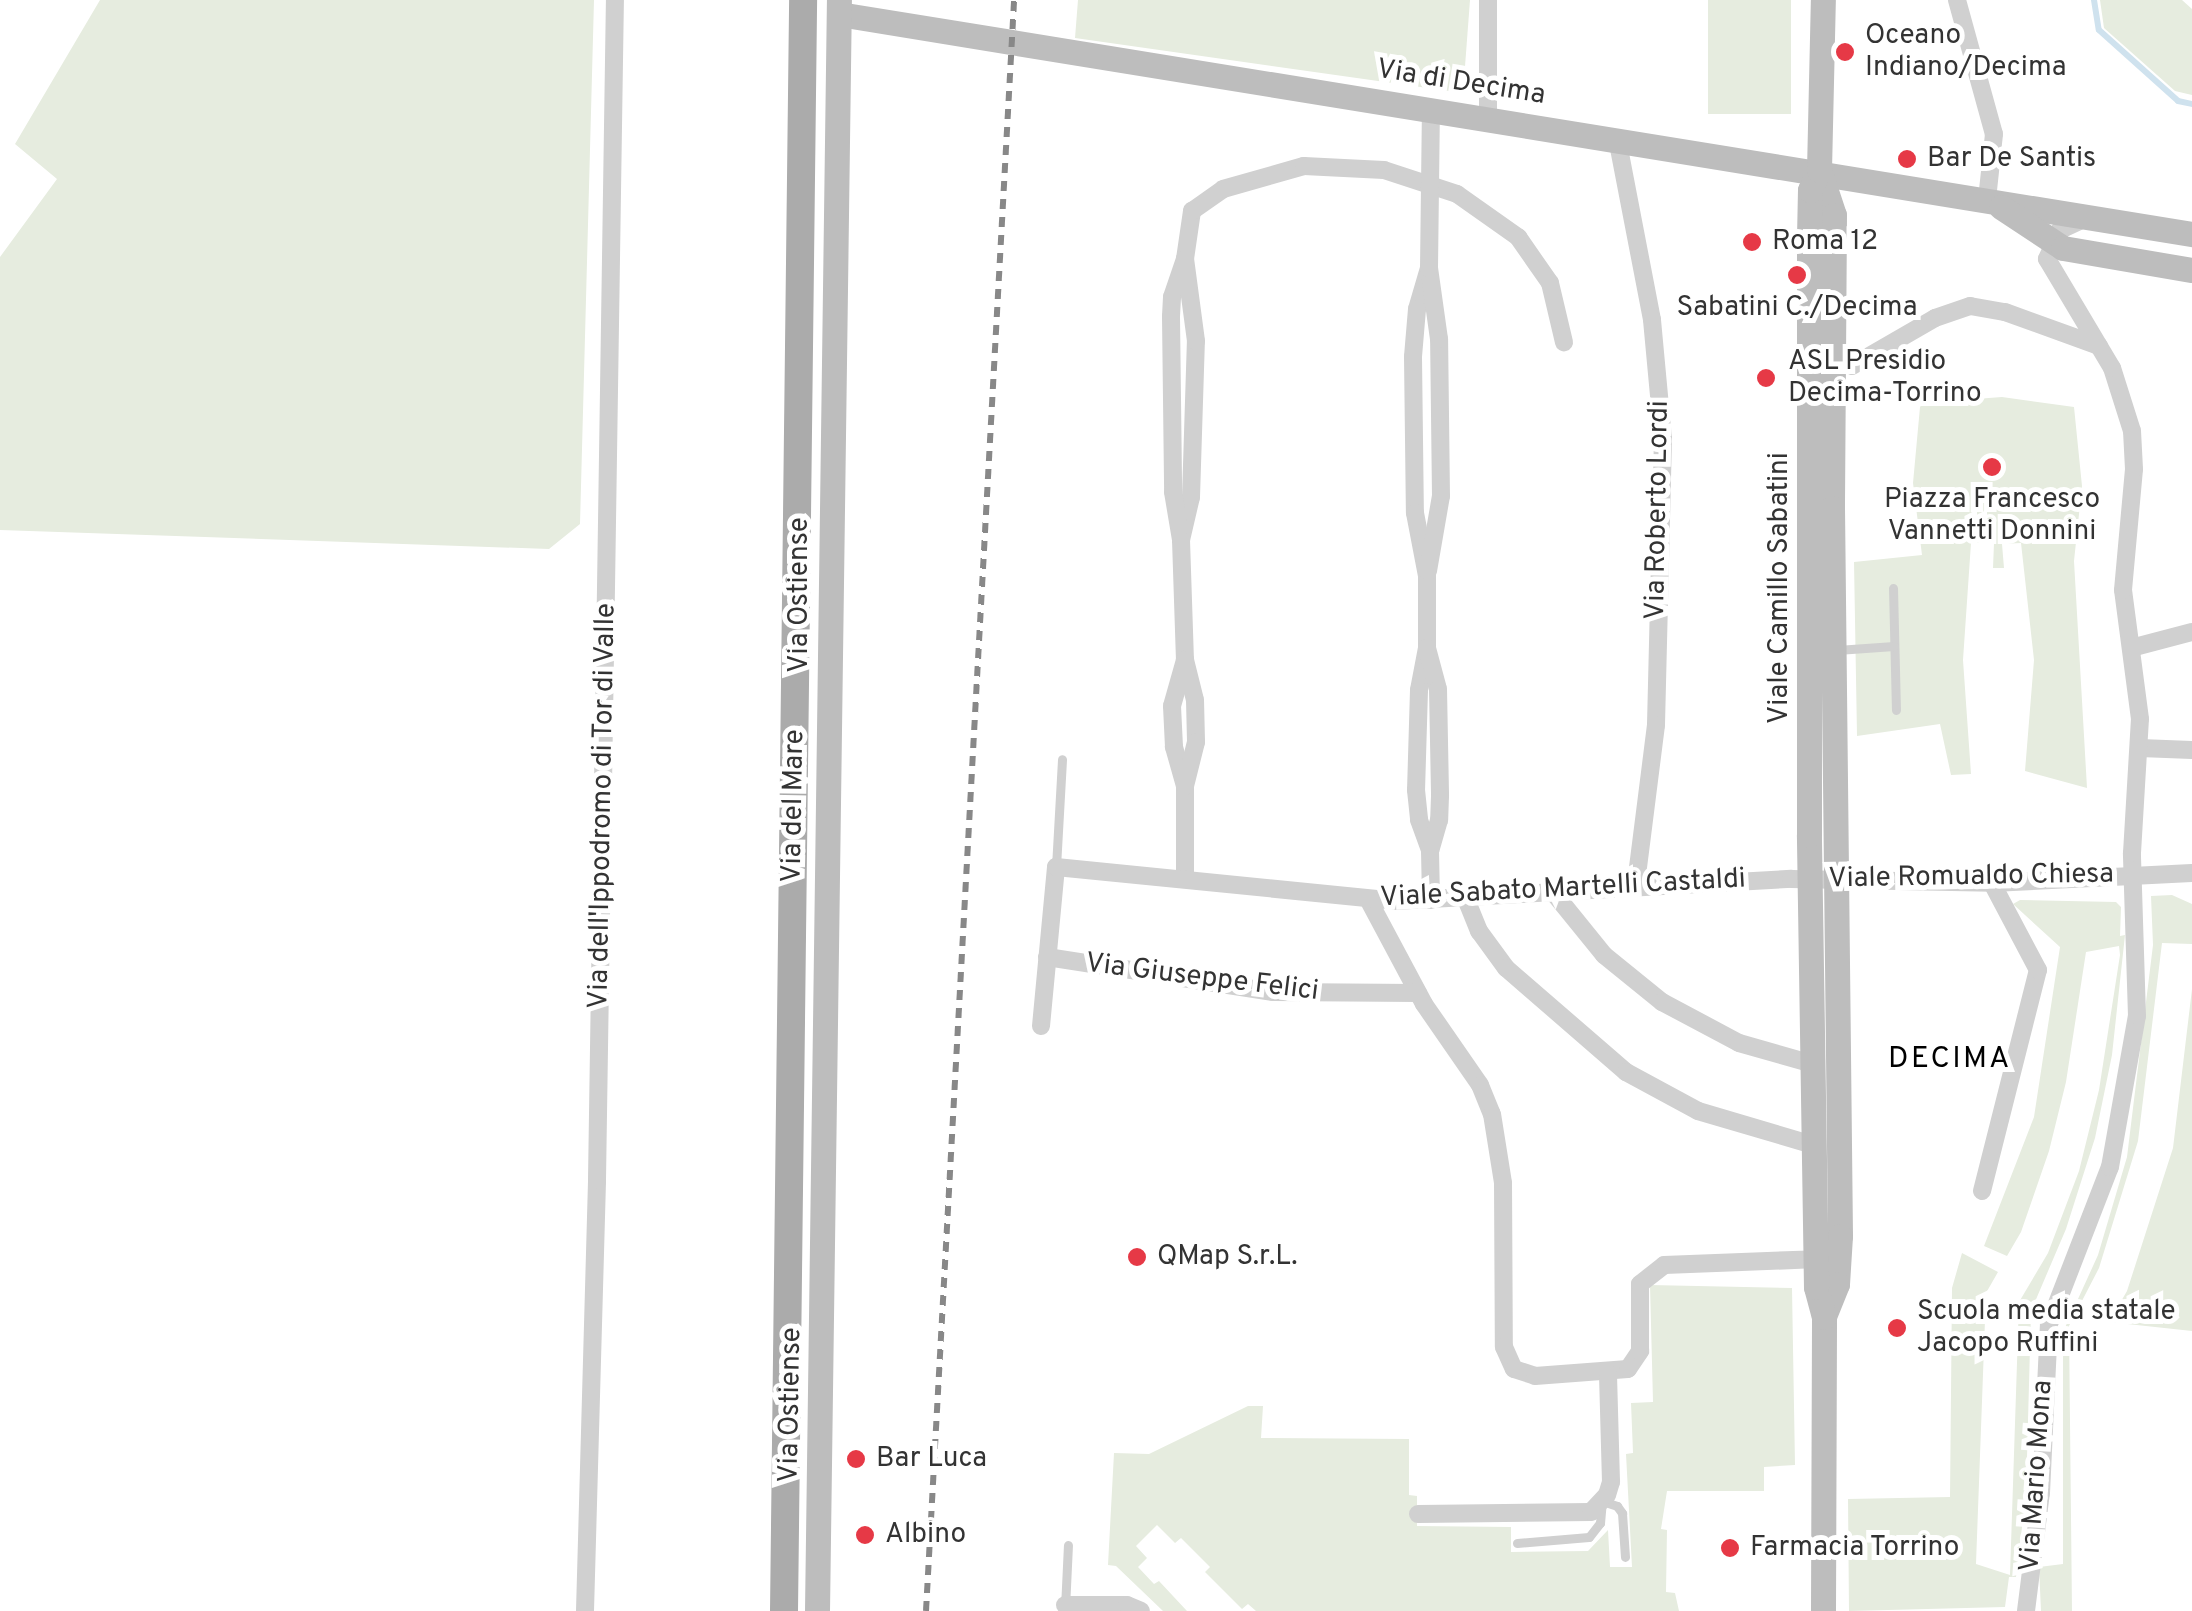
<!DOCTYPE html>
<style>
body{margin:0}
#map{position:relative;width:2192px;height:1611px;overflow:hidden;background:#fff;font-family:Overpass,sans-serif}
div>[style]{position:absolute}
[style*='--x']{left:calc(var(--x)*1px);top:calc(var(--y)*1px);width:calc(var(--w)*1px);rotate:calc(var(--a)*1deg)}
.green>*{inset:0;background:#e6ecdf;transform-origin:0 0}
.stream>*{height:6px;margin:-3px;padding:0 3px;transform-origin:3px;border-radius:3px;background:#cfe2ee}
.lane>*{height:9px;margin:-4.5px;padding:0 4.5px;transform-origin:4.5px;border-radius:4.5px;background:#d0d0d0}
.street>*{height:18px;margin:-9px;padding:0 9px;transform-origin:9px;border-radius:9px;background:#d0d0d0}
.secondary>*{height:25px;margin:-12.5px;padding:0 12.5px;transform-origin:12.5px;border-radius:12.5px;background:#bdbdbd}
.primary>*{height:28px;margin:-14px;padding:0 14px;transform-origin:14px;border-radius:14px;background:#ababab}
.rail>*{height:6px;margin-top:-3px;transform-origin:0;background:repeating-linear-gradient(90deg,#888 0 10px,transparent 0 18px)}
.dots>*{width:28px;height:28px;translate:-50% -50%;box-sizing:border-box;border:5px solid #fff;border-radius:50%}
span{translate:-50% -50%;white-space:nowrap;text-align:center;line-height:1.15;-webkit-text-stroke:10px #fff;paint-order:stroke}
.poi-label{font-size:28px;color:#333}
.left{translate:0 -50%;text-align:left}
.street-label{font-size:28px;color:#333}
.neighbourhood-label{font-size:30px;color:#000;letter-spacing:2.5px}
</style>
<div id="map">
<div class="green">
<div style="clip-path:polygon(100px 0,594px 0,580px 524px,549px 549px,0 530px,0 257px,57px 179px,15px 144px)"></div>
<div style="clip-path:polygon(1078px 0,1470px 0,1463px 93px,1075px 38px)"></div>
<div style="left:1708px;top:0;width:83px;height:114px"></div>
<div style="clip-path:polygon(2100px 0,2182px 0,2192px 9px,2192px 95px,2175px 91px,2104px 28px)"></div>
<div style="clip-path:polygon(2002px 397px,2074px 407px,2082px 486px,2074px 561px,2087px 788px,2025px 771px,2034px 660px,2021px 543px,2002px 544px,2004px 568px,1993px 568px,1994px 543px,1971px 543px,1963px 660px,1971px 774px,1951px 775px,1940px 724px,1857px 736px,1854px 562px,1922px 555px,1913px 483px,1920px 407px,1923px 403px)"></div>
<div style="clip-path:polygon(2172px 895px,2192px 904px,2192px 944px,2162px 943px,2138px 1141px,2099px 1268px,2069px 1326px,2072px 1611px,2041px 1611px,2039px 1567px,2063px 1564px,2063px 1332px,2098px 1255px,2127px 1157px,2153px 945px,2151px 896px)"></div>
<div style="clip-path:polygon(2020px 900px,2116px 902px,2121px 907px,2120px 936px,2125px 935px,2112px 1055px,2095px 1138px,2066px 1229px,2031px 1311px,2026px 1494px,2016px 1577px,2009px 1577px,2005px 1607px,1849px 1611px,1848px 1499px,1950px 1497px,1952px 1288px,1962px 1253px,1998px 1272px,1986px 1293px,1976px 1564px,2010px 1575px,2019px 1302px,2048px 1253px,2079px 1171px,2099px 1090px,2120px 955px,2119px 946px,2086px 952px,2066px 1082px,2049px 1151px,2021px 1232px,2007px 1256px,1984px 1246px,2034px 1117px,2060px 947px,2013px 904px)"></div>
<div style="clip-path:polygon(2192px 989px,2192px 1331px,2109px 1322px,2127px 1291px,2173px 1148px)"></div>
<div style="clip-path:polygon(1650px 1285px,1792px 1288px,1795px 1465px,1764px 1467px,1764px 1491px,1667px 1491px,1661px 1529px,1667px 1530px,1666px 1592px,1675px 1593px,1679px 1611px,1256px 1611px,1248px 1604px,1242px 1609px,1205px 1572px,1210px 1567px,1181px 1538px,1175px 1543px,1157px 1525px,1136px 1546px,1147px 1558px,1138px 1567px,1154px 1584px,1159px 1581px,1187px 1611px,1163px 1611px,1116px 1566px,1108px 1565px,1114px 1453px,1149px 1454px,1248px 1406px,1263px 1406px,1261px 1438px,1409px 1439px,1409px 1495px,1417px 1496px,1417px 1526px,1511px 1527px,1511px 1552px,1588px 1551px,1608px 1530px,1610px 1567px,1632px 1567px,1626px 1454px,1633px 1453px,1631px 1403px,1653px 1402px)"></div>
</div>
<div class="stream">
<div style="--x:2094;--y:0;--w:30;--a:81"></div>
<div style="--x:2099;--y:30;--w:106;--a:41.9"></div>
<div style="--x:2178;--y:101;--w:14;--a:12"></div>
</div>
<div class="lane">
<div style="--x:1893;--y:588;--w:122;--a:88.6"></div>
<div style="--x:1837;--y:650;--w:57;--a:-4"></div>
<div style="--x:1056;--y:867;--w:108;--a:-86.8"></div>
<div style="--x:1517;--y:1543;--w:72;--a:-4.8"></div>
<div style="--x:1589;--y:1537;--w:18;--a:-52"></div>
<div style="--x:1600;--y:1523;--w:22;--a:-85"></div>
<div style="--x:1602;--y:1501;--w:16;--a:18"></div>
<div style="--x:1617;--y:1506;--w:9;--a:54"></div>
<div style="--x:1622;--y:1513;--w:44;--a:86.1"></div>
<div style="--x:1065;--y:1608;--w:63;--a:-87.3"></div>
</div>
<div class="street">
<div style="--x:1488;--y:0;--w:116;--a:90"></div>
<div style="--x:1957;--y:0;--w:139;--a:74.6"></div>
<div style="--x:1994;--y:134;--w:66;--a:96.1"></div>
<div style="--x:1617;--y:138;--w:185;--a:79.1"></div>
<div style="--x:1652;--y:320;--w:119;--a:84.7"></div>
<div style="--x:1663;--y:438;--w:287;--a:91.4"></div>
<div style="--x:1656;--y:725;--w:160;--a:97.2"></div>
<div style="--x:1185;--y:259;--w:49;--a:-81.7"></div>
<div style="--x:1192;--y:211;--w:38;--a:-35"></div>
<div style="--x:1223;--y:189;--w:84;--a:-15.9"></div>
<div style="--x:1304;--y:166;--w:80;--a:2.9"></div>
<div style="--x:1384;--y:170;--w:77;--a:18.2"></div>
<div style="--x:1457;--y:194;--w:75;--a:35.2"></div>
<div style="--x:1518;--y:237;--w:56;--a:55.2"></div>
<div style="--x:1550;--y:283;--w:61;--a:76.7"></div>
<div style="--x:1429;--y:268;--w:43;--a:106.3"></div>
<div style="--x:1417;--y:309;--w:48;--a:94.8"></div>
<div style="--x:1413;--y:357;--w:156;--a:89.3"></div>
<div style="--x:1415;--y:513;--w:64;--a:79.2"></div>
<div style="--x:1427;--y:576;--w:72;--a:90"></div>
<div style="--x:1427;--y:648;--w:43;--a:100.8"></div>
<div style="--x:1419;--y:690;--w:100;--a:91.7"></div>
<div style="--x:1416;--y:790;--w:30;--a:84"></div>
<div style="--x:1419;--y:820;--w:33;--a:70"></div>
<div style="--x:1430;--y:851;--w:49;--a:88.8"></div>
<div style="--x:1852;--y:366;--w:96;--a:-30"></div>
<div style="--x:1935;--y:318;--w:37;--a:-19"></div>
<div style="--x:1970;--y:306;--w:36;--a:10"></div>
<div style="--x:2005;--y:312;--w:100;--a:19.9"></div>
<div style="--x:1181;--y:540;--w:44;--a:-76.9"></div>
<div style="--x:1191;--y:497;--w:156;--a:-88.2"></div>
<div style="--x:1196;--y:341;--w:83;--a:-97.6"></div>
<div style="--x:1185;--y:259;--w:40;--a:108.9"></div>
<div style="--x:1172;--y:297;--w:20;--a:93"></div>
<div style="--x:1171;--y:317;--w:175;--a:89.3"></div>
<div style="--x:1173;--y:492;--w:49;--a:80.5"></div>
<div style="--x:1181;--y:540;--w:120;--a:88.1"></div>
<div style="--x:1428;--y:571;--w:76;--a:-80.2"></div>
<div style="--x:1441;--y:496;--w:157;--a:-90.7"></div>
<div style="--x:1439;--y:339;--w:72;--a:-98"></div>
<div style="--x:1429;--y:268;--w:160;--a:-89.3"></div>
<div style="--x:1427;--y:648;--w:42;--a:75"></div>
<div style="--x:1438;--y:689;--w:107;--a:88.9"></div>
<div style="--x:1440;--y:796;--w:24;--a:92"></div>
<div style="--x:1439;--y:820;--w:32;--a:106"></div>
<div style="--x:2131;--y:648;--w:63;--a:-14.7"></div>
<div style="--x:2140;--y:748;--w:52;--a:2.2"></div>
<div style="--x:1185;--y:877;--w:91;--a:-90"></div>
<div style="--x:1185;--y:786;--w:41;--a:-105.8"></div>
<div style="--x:1174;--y:747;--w:41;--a:-92.8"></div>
<div style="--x:1172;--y:706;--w:48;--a:-74.2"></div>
<div style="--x:1185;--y:660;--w:41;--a:76"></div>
<div style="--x:1195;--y:700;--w:42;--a:88.6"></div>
<div style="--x:1196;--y:742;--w:45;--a:104"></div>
<div style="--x:1553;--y:892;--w:81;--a:51"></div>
<div style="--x:1604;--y:955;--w:75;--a:39"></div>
<div style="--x:1662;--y:1002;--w:87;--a:28"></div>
<div style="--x:1739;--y:1043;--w:80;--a:15.9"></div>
<div style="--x:1368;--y:899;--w:119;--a:61.9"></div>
<div style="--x:1424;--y:1004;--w:98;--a:55.3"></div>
<div style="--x:1480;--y:1085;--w:31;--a:68"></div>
<div style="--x:1492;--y:1114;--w:70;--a:80.9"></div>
<div style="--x:1503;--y:1183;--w:164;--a:89.7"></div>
<div style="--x:1504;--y:1347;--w:24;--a:66"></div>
<div style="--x:1514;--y:1369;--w:22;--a:18"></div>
<div style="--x:1535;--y:1376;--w:93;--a:-4.3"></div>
<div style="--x:1628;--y:1369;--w:22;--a:-56"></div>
<div style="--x:1640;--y:1351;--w:67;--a:-90"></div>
<div style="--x:1640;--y:1284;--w:31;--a:-38"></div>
<div style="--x:1664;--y:1265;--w:153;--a:-2.2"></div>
<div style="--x:1466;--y:899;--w:35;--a:68"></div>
<div style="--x:1479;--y:931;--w:46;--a:53.9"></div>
<div style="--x:1506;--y:968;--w:159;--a:40.9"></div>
<div style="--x:1626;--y:1072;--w:82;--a:28.4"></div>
<div style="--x:1698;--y:1111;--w:124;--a:16.4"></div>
<div style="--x:1047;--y:957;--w:229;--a:8.8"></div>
<div style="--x:1273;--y:992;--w:145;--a:0.4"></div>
<div style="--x:1041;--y:1026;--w:160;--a:-84.6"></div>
<div style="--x:1056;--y:867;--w:340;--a:5.7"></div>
<div style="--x:1394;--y:901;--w:398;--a:-3.2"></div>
<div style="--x:1791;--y:879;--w:201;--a:1.1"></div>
<div style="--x:1992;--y:883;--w:200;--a:-2.9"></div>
<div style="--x:1982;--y:1191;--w:228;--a:-75.8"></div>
<div style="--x:2038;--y:970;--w:98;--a:-117.9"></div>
<div style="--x:1418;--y:1514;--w:173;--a:-0.7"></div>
<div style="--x:1591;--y:1512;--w:23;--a:-47"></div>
<div style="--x:1607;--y:1495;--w:14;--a:-73"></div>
<div style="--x:1611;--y:1482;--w:109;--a:-91.6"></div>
<div style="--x:1065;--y:1605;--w:62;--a:0"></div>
<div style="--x:1127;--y:1605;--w:15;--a:23"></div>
<div style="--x:585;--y:1611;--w:431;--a:-88.4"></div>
<div style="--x:597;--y:1180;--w:1180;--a:-89.13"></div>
<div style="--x:2026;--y:1611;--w:119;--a:-82.8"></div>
<div style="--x:2041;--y:1493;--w:169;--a:-87.3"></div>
<div style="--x:2049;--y:1324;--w:168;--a:-68.8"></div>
<div style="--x:2110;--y:1167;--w:153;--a:-79.9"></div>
<div style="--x:2137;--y:1016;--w:163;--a:-91.8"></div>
<div style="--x:2132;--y:853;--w:134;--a:-86.6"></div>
<div style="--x:2140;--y:719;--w:130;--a:-97.5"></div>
<div style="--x:2123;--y:590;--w:121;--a:-84.8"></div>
<div style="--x:2134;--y:469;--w:38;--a:-93"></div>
<div style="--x:2132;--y:431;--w:66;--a:-107.6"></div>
<div style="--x:2112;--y:368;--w:127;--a:-120.8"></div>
<div style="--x:2047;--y:259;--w:32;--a:-66"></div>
<div style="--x:2060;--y:230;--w:26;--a:-25"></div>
</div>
<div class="secondary">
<div style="--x:839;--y:14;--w:1371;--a:9.24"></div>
<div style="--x:1819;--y:170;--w:47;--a:71.6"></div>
<div style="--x:1834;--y:215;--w:293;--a:90.4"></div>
<div style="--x:1832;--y:508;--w:728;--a:89.37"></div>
<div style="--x:1840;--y:1236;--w:48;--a:93.6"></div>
<div style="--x:1837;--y:1284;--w:35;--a:112"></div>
<div style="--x:2001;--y:207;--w:74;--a:33.5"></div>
<div style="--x:2063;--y:248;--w:131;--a:9.7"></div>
<div style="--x:817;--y:1611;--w:1611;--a:-89.22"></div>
<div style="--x:1823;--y:1611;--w:294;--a:-89.8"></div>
<div style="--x:1824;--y:1317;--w:31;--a:-105"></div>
<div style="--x:1816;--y:1287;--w:452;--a:-90.9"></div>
<div style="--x:1809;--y:835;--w:598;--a:-90"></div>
<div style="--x:1809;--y:237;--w:47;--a:-88.8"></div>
<div style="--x:1810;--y:190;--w:22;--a:-66"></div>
<div style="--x:1819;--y:170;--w:170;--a:-88.7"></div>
</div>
<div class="primary">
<div style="--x:784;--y:1611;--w:1611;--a:-89.32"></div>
</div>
<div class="rail">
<div style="--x:926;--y:1611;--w:1613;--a:-86.87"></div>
</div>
<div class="dots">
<div style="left:1845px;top:52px;background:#e63946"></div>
<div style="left:1907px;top:159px;background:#e63946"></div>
<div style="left:1752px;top:242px;background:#e63946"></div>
<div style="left:1797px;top:275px;background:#e63946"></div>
<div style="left:1766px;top:378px;background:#e63946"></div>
<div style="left:1992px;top:467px;background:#e63946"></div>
<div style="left:1137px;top:1257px;background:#e63946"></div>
<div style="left:1897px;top:1328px;background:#e63946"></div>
<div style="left:856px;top:1459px;background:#e63946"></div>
<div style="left:865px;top:1535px;background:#e63946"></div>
<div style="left:1730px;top:1548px;background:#e63946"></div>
</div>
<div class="poi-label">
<span class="left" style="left:1865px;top:52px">Oceano<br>Indiano/Decima</span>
<span class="left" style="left:1927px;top:159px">Bar De Santis</span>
<span class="left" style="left:1772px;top:242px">Roma 12</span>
<span style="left:1797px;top:308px">Sabatini C./Decima</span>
<span class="left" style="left:1788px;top:378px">ASL Presidio<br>Decima-Torrino</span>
<span style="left:1992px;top:516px">Piazza Francesco<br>Vannetti Donnini</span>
<span class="left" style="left:1157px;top:1257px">QMap S.r.L.</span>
<span class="left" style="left:1917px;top:1328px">Scuola media statale<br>Jacopo Ruffini</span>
<span class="left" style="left:876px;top:1459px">Bar Luca</span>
<span class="left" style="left:885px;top:1535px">Albino</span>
<span class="left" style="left:1750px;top:1548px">Farmacia Torrino</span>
</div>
<div class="street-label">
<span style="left:1461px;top:83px;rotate:9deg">Via di Decima</span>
<span style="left:1658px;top:510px;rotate:-89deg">Via Roberto Lordi</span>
<span style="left:1780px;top:588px;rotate:-90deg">Viale Camillo Sabatini</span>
<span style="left:800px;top:595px;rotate:-90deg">Via Ostiense</span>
<span style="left:603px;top:806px;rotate:-89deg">Via dell'Ippodromo di Tor di Valle</span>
<span style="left:794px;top:806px;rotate:-89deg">Via del Mare</span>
<span style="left:1971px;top:877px;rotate:-1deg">Viale Romualdo Chiesa</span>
<span style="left:1563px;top:889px;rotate:-3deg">Viale Sabato Martelli Castaldi</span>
<span style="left:1202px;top:978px;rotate:7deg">Via Giuseppe Felici</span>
<span style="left:791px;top:1405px;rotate:-89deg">Via Ostiense</span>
<span style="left:2037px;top:1476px;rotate:-86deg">Via Mario Mona</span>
</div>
<div class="neighbourhood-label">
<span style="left:1950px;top:1060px">DECIMA</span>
</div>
</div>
